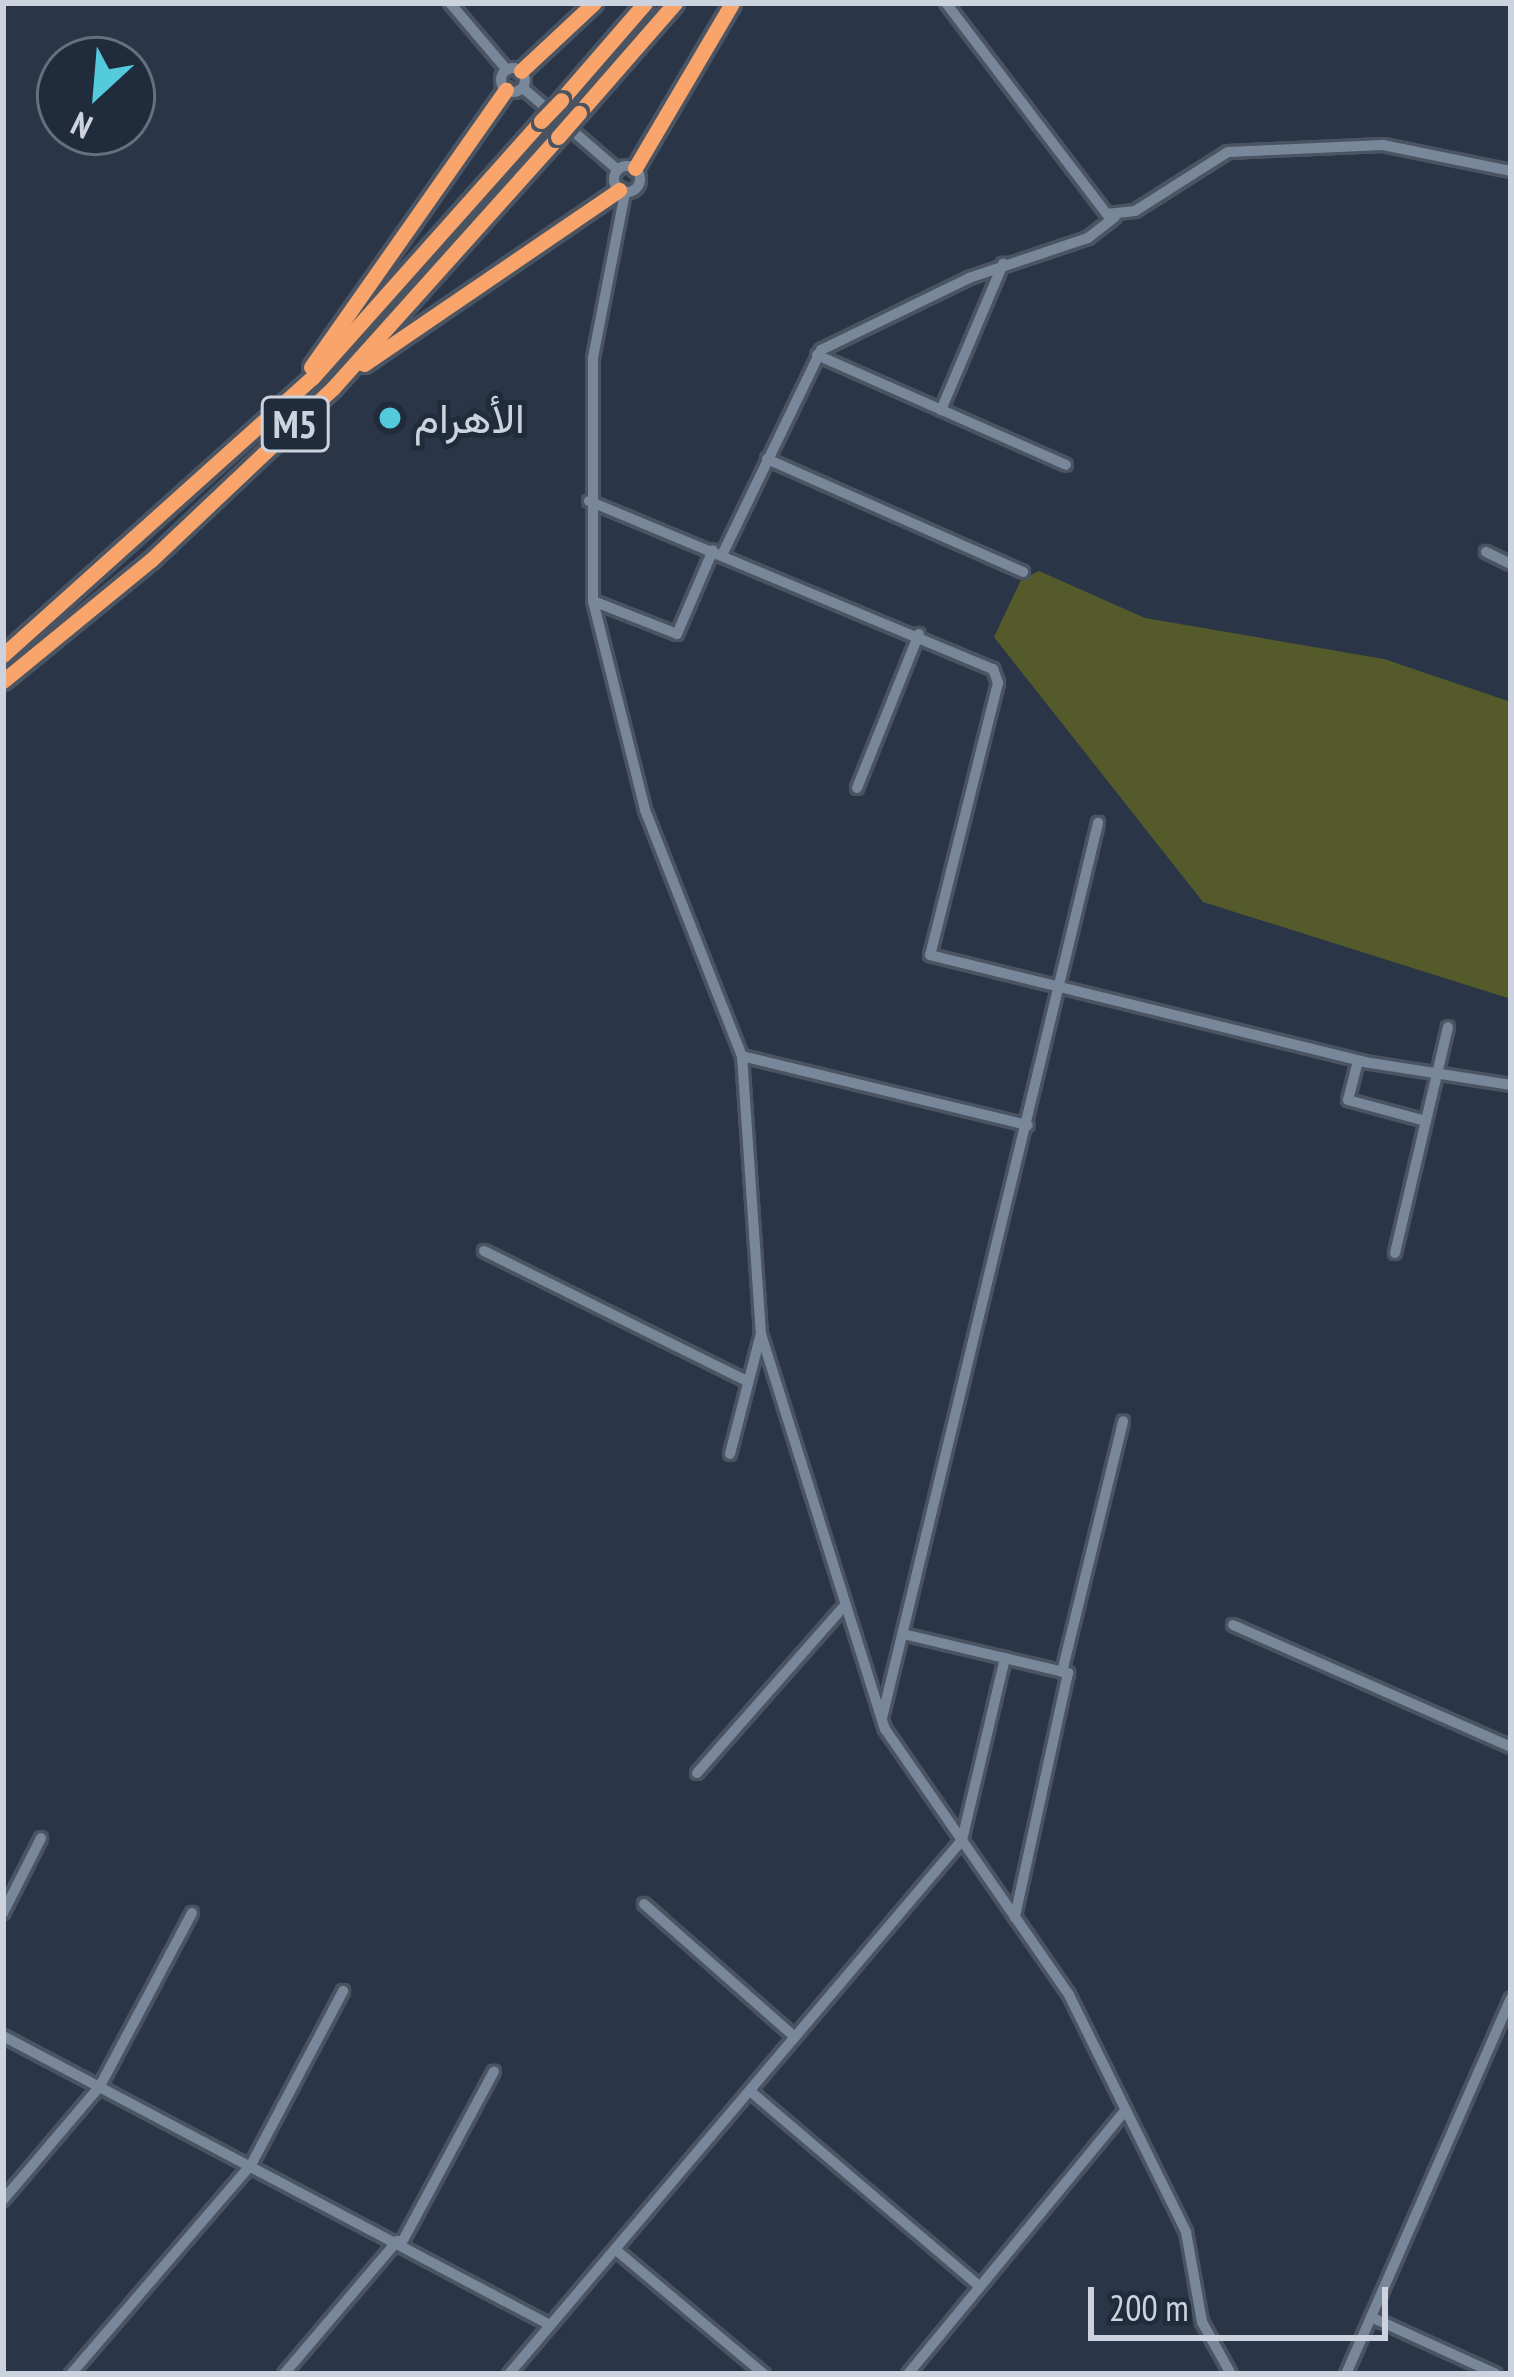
<!DOCTYPE html>
<meta charset="utf-8">
<style>
body{margin:0}
#map{position:relative;width:1514px;height:2377px;overflow:hidden;background:#2a3647;font-family:"PT Sans Narrow",Vazirmatn,sans-serif}
div>[style]{position:absolute}
[style*='--x']{left:calc(var(--x)*1px);top:calc(var(--y)*1px);width:calc(var(--w)*1px);rotate:calc(var(--a)*1deg)}
.green>*{inset:0;background:#545a29}
.roads{filter:drop-shadow(3px 0 #4a5462) drop-shadow(-3px 0 #4a5462) drop-shadow(0 3px #4a5462) drop-shadow(0 -3px #4a5462)}
.minor>*{height:10px;margin:-5px;padding:0 5px;transform-origin:5px;border-radius:5px;background:#79879b}
.minor>.ring{margin:-5px;padding:0;box-sizing:content-box;background:none;border:10px solid #79879b;border-radius:50%}
.highway>*{height:15px;margin:-7.5px;padding:0 7.5px;transform-origin:7.5px;border-radius:7.5px;background:#f8a46a}
.bridges{filter:drop-shadow(3px 0 #4a5462) drop-shadow(-3px 0 #4a5462) drop-shadow(0 3px #4a5462) drop-shadow(0 -3px #4a5462)}
.highway-bridge>*{height:15px;margin:-7.5px;padding:0 7.5px;transform-origin:7.5px;border-radius:7.5px;background:#f8a46a}
.dots>*{width:33px;height:33px;translate:-50% -50%;box-sizing:border-box;border:6px solid #202c3c;border-radius:50%}
span{translate:-50% -50%;white-space:nowrap;text-align:center;line-height:1.15;-webkit-text-stroke:10px #202c3c;paint-order:stroke}
.shield-label span{padding:3px 9px;background:#202c3c;border:3px solid;border-radius:9px;-webkit-text-stroke-width:0}
.shield-label{font-size:39px;color:#ccd3de;font-weight:700}
.poi-label{font-size:42px;color:#ccd3de}
.left{translate:0 -50%;text-align:left}
.frame{position:absolute;inset:0;border:6px solid #ccd3de;pointer-events:none}
.north{position:absolute;left:36px;top:36px;width:120px;height:120px;box-sizing:border-box;background:#202c3c;border:3px solid #656f7d;border-radius:50%;rotate:206deg;font-size:33px;font-weight:700;line-height:48px;text-align:center;color:#ccd3de}
.north::after{content:'';display:block;margin:auto;width:42px;height:54px;background:#54cadd;clip-path:polygon(50% 0,100% 100%,50% 72%,0 100%)}
.scale{position:absolute;left:1088px;top:2287px;width:300px;height:54px;box-sizing:border-box;border:6px solid #ccd3de;border-top:0;padding-left:15px;font-size:36px;line-height:42px;white-space:nowrap;color:#ccd3de;-webkit-text-stroke:9px #202c3c;paint-order:stroke}
</style>
<div id="map">
<div class="green">
<div style="clip-path:polygon(1039px 571px,1145px 618px,1384px 659px,1511px 702px,1511px 999px,1203px 902px,994px 637px,1021px 580px)"></div>
</div>
<div class="roads">
<div class="minor">
<div style="--x:450;--y:3;--w:88;--a:49.6"></div>
<div style="--x:946;--y:3;--w:265;--a:52.7"></div>
<div style="--x:1107;--y:214;--w:28;--a:-6"></div>
<div style="--x:1135;--y:211;--w:110;--a:-32.4"></div>
<div style="--x:1228;--y:152;--w:155;--a:-2.6"></div>
<div style="--x:1383;--y:145;--w:131;--a:11.5"></div>
<div class="ring" style="left:501px;top:68px;width:14px;height:14px"></div>
<div style="--x:523;--y:88;--w:125;--a:40.8"></div>
<div class="ring" style="left:614px;top:166px;width:16px;height:16px"></div>
<div style="--x:625;--y:193;--w:168;--a:101"></div>
<div style="--x:593;--y:358;--w:243;--a:90"></div>
<div style="--x:593;--y:601;--w:215;--a:76"></div>
<div style="--x:645;--y:810;--w:264;--a:68.5"></div>
<div style="--x:742;--y:1056;--w:279;--a:86.1"></div>
<div style="--x:761;--y:1334;--w:414;--a:72.6"></div>
<div style="--x:885;--y:1729;--w:323;--a:55.3"></div>
<div style="--x:1069;--y:1995;--w:264;--a:63.7"></div>
<div style="--x:1186;--y:2232;--w:91;--a:79.9"></div>
<div style="--x:1202;--y:2322;--w:60;--a:60.9"></div>
<div style="--x:817;--y:355;--w:272;--a:23.8"></div>
<div style="--x:941;--y:410;--w:159;--a:-67"></div>
<div style="--x:767;--y:459;--w:280;--a:23.8"></div>
<div style="--x:589;--y:501;--w:438;--a:22.6"></div>
<div style="--x:993;--y:669;--w:15;--a:70"></div>
<div style="--x:998;--y:683;--w:280;--a:104"></div>
<div style="--x:930;--y:955;--w:447;--a:13.8"></div>
<div style="--x:1364;--y:1062;--w:149;--a:8.9"></div>
<div style="--x:1486;--y:552;--w:28;--a:26"></div>
<div style="--x:723;--y:553;--w:225;--a:-64.2"></div>
<div style="--x:821;--y:350;--w:165;--a:-25.9"></div>
<div style="--x:969;--y:278;--w:126;--a:-18.6"></div>
<div style="--x:1088;--y:238;--w:34;--a:-38"></div>
<div style="--x:593;--y:601;--w:90;--a:21.4"></div>
<div style="--x:677;--y:634;--w:91;--a:-66.8"></div>
<div style="--x:857;--y:788;--w:166;--a:-68.1"></div>
<div style="--x:742;--y:1056;--w:294;--a:13.6"></div>
<div style="--x:1358;--y:1061;--w:40;--a:104.4"></div>
<div style="--x:1348;--y:1100;--w:81;--a:15.1"></div>
<div style="--x:484;--y:1251;--w:291;--a:26.3"></div>
<div style="--x:1395;--y:1253;--w:232;--a:-76.8"></div>
<div style="--x:730;--y:1454;--w:121;--a:-75.6"></div>
<div style="--x:1233;--y:1625;--w:304;--a:23.7"></div>
<div style="--x:903;--y:1634;--w:170;--a:13.3"></div>
<div style="--x:1068;--y:1673;--w:250;--a:102.3"></div>
<div style="--x:1062;--y:1672;--w:258;--a:-76.3"></div>
<div style="--x:882;--y:1718;--w:921;--a:-76.43"></div>
<div style="--x:697;--y:1773;--w:224;--a:-48.6"></div>
<div style="--x:644;--y:1904;--w:201;--a:41.4"></div>
<div style="--x:3;--y:1913;--w:84;--a:-63.1"></div>
<div style="--x:3;--y:2036;--w:619;--a:27.85"></div>
<div style="--x:750;--y:2091;--w:302;--a:40.4"></div>
<div style="--x:3;--y:2200;--w:150;--a:-49.6"></div>
<div style="--x:100;--y:2086;--w:196;--a:-62"></div>
<div style="--x:401;--y:2244;--w:196;--a:-61.7"></div>
<div style="--x:616;--y:2250;--w:193;--a:40"></div>
<div style="--x:1371;--y:2317;--w:137;--a:24.5"></div>
<div style="--x:71;--y:2374;--w:276;--a:-49.3"></div>
<div style="--x:251;--y:2165;--w:197;--a:-62.1"></div>
<div style="--x:284;--y:2374;--w:175;--a:-49.6"></div>
<div style="--x:509;--y:2374;--w:700;--a:-49.69"></div>
<div style="--x:962;--y:1840;--w:187;--a:-76.7"></div>
<div style="--x:908;--y:2374;--w:342;--a:-50.5"></div>
<div style="--x:1346;--y:2374;--w:410;--a:-66.3"></div>
</div>
<div class="highway">
<div style="--x:521;--y:71;--w:100;--a:-43"></div>
<div style="--x:561;--y:100;--w:128;--a:-49.1"></div>
<div style="--x:579;--y:113;--w:146;--a:-48.9"></div>
<div style="--x:635;--y:168;--w:191;--a:-59.5"></div>
<div style="--x:364;--y:364;--w:309;--a:-34.3"></div>
<div style="--x:311;--y:367;--w:339;--a:-54.9"></div>
<div style="--x:3;--y:655;--w:416;--a:-41.9"></div>
<div style="--x:313;--y:377;--w:343;--a:-48.3"></div>
<div style="--x:3;--y:681;--w:191;--a:-39.3"></div>
<div style="--x:151;--y:560;--w:250;--a:-43.4"></div>
<div style="--x:333;--y:388;--w:337;--a:-48.1"></div>
</div>
</div>
<div class="bridges">
<div class="highway-bridge">
<div style="--x:541;--y:121;--w:29;--a:-46"></div>
<div style="--x:558;--y:137;--w:32;--a:-49"></div>
</div>
</div>
<div class="dots">
<div style="left:390px;top:418px;background:#54cadd"></div>
</div>
<div class="shield-label">
<span style="left:295px;top:424px">M5</span>
</div>
<div class="poi-label">
<span class="left" style="left:414px;top:418px">الأهرام</span>
</div>
<div class="frame"></div>
<div class="north">N</div>
<div class="scale">200 m</div>
</div>
